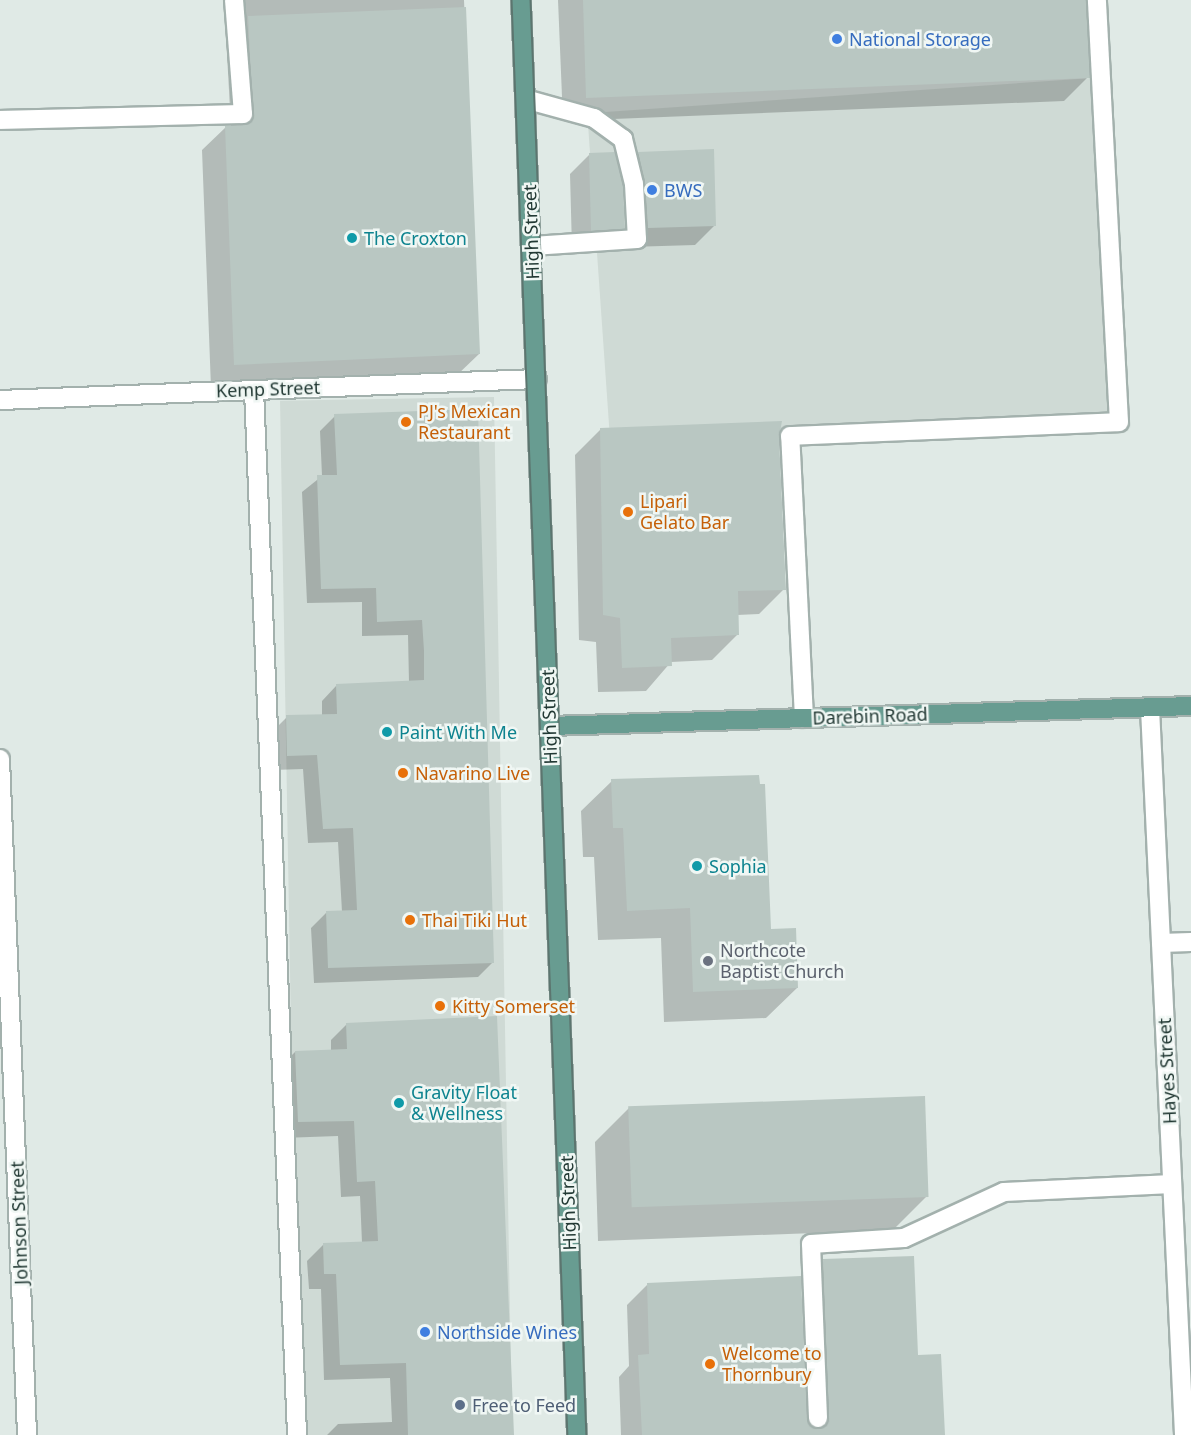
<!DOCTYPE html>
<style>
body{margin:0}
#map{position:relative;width:1191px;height:1435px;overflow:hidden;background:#e0eae6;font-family:"Noto Sans",sans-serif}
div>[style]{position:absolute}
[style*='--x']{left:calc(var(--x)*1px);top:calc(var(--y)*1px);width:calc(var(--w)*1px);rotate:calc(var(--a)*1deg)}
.built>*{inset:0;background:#cfdad5;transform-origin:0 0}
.shadow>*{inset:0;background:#0003}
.building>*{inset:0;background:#b9c7c2;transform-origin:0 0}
.roads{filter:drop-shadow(2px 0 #a3b1ad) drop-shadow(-2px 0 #a3b1ad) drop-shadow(0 2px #a3b1ad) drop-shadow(0 -2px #a3b1ad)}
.minor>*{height:18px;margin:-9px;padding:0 9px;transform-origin:9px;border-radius:9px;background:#fff}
.major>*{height:18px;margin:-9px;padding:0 9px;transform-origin:9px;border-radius:9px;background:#689c91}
.tram>*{height:1.5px;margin:-0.75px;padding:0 0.75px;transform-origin:0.75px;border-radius:0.75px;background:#5c756f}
.dots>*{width:16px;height:16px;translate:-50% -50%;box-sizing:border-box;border:3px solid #f0f7f4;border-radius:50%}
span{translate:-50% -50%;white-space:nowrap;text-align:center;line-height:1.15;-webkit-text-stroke:5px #f0f7f4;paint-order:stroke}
.shop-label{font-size:18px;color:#366cbe}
.left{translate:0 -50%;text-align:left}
.street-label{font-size:18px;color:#223934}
.culture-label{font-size:18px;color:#0d838f}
.food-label{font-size:18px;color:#c56008}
.worship-label{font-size:18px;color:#5b616d}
.service-label{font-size:18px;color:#4e5e75}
</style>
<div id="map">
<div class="built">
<div style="left:1092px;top:78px;width:345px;height:506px;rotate:86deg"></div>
<div style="left:494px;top:397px;width:1038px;height:214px;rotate:89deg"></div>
</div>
<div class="shadow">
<div style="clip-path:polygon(224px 0,464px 0,479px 354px,455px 377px,211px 388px,202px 150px,226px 127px,231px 127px)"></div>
<div style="clip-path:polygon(558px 0,1086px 0,1088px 77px,1064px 101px,563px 121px)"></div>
<div style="clip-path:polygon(638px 153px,715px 225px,695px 245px,629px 247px,626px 204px,622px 191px,624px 228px,604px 247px,572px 249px,570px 174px,589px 155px,618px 173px)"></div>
<div style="clip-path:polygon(477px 411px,493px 962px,478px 977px,314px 983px,311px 928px,326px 913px,342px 912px,338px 842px,308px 843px,303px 769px,273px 770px,272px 732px,287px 717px,322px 716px,322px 701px,336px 686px,409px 683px,408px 635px,362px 636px,362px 602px,307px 603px,302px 492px,322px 476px,320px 431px,335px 416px)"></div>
<div style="clip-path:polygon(600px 430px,777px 436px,784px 589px,759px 614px,737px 615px,737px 635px,712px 660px,671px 662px,646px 691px,598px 692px,596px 642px,579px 640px,575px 455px)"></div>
<div style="clip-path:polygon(612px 781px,770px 931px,797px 988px,766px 1018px,664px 1022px,661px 938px,598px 940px,594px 857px,583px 857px,581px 811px)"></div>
<div style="clip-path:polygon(347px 1024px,512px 1435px,327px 1435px,338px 1424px,392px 1422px,390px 1378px,324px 1380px,321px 1289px,309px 1289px,307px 1261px,323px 1245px,362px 1243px,360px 1196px,341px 1197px,338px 1136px,282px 1138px,279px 1068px,295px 1052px,331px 1051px,331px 1040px)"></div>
<div style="clip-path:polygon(629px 1108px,927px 1196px,893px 1230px,598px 1241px,595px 1142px)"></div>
<div style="clip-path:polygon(824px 1261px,916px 1357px,943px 1435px,621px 1435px,619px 1377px,629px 1366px,627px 1305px,647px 1285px,809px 1425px,803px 1281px)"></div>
</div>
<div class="building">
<div style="clip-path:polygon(583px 0,1086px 0,1090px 78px,586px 98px)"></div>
<div style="clip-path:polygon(466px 7px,480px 354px,234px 365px,225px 126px,244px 125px,253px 118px,248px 16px)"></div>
<div style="clip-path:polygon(714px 149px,716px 226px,648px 228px,645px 183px,638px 152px)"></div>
<div style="clip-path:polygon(615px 152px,623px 186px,625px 229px,591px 231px,589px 153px)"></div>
<div style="clip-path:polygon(478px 409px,494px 963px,328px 968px,326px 911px,357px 910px,353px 828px,323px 829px,317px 755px,287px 756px,286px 715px,337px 714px,336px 684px,424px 680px,424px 651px,422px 620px,377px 622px,376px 588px,321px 589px,317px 475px,337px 475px,334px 414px)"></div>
<div style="clip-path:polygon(782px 421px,779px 437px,786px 590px,738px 591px,739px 635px,671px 638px,672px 666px,622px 668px,620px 618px,603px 615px,600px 428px)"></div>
<div style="clip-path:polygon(759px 775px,760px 784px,765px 784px,771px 929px,796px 928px,798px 988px,693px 992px,690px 908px,627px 911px,623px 828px,613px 828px,611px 779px)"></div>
<div style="clip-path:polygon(497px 1016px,514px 1435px,408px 1435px,406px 1363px,340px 1365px,336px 1274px,324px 1274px,323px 1243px,378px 1241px,375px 1181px,357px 1182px,354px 1121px,298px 1122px,295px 1051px,347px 1049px,346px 1023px)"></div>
<div style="left:925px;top:1096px;width:101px;height:297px;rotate:88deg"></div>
<div style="clip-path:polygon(914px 1256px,918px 1355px,941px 1354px,945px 1435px,642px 1435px,638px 1355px,649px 1354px,647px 1283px,801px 1276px,807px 1418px,812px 1428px,819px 1429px,829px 1418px,823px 1259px)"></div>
</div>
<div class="roads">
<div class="minor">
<div style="--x:525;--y:99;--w:72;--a:15.4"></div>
<div style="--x:594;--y:118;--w:36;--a:36"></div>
<div style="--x:623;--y:139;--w:46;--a:76.3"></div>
<div style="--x:634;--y:184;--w:55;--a:86.9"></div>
<div style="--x:637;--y:239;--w:105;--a:176.2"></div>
<div style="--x:0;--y:120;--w:243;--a:-1.4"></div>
<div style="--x:243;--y:114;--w:114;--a:-94.5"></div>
<div style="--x:254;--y:390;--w:1046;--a:87.64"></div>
<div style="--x:0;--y:400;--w:537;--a:-2.24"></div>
<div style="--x:1150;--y:708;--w:728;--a:87.32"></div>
<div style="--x:804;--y:718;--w:282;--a:-92.8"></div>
<div style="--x:790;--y:436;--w:329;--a:-2.4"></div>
<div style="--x:1119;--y:422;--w:423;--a:-93"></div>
<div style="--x:0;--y:759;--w:677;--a:87.71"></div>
<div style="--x:1161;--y:943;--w:30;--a:-2"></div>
<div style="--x:818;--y:1418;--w:174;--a:-92.3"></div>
<div style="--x:811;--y:1244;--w:93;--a:-3.7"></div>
<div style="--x:904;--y:1238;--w:110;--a:-24.7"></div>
<div style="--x:1004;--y:1192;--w:168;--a:-2.7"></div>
</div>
<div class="major">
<div style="--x:521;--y:0;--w:1436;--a:87.77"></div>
<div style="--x:549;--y:726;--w:642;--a:-1.78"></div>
</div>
</div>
<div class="tram">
<div style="--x:512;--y:0;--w:1436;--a:87.77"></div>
<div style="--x:531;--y:0;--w:1436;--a:87.77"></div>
</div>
<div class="dots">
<div style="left:837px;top:39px;background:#3f7fe0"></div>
<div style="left:652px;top:190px;background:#3f7fe0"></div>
<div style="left:352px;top:238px;background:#0f9aa8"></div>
<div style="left:406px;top:422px;background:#e8710a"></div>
<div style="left:628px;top:512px;background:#e8710a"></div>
<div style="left:387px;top:732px;background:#0f9aa8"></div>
<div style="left:403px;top:773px;background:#e8710a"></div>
<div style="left:697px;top:866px;background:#0f9aa8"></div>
<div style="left:410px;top:920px;background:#e8710a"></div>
<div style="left:708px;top:961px;background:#6b7280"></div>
<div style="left:440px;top:1006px;background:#e8710a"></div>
<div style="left:399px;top:1103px;background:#0f9aa8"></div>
<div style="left:425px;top:1332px;background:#3f7fe0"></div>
<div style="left:710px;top:1364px;background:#e8710a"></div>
<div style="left:460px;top:1405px;background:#5c6f8a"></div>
</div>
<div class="shop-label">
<span class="left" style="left:849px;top:39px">National Storage</span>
<span class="left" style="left:664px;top:190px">BWS</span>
<span class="left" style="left:437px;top:1332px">Northside Wines</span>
</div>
<div class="street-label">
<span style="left:531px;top:232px;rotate:-92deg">High Street</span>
<span style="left:268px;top:389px;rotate:-2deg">Kemp Street</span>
<span style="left:870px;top:716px;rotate:-2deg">Darebin Road</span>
<span style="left:549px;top:717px;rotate:-92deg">High Street</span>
<span style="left:1167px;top:1071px;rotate:-93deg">Hayes Street</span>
<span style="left:568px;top:1203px;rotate:-92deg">High Street</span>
<span style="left:19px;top:1223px;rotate:-92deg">Johnson Street</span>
</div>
<div class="culture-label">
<span class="left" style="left:364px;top:238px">The Croxton</span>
<span class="left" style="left:399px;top:732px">Paint With Me</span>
<span class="left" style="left:709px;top:866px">Sophia</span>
<span class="left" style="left:411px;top:1103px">Gravity Float<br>&amp; Wellness</span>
</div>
<div class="food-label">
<span class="left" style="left:418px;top:422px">PJ's Mexican<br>Restaurant</span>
<span class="left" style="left:640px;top:512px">Lipari<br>Gelato Bar</span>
<span class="left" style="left:415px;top:773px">Navarino Live</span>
<span class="left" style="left:422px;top:920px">Thai Tiki Hut</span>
<span class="left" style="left:452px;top:1006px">Kitty Somerset</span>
<span class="left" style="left:722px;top:1364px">Welcome to<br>Thornbury</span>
</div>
<div class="worship-label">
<span class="left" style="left:720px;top:961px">Northcote<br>Baptist Church</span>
</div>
<div class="service-label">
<span class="left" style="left:472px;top:1405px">Free to Feed</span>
</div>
</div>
